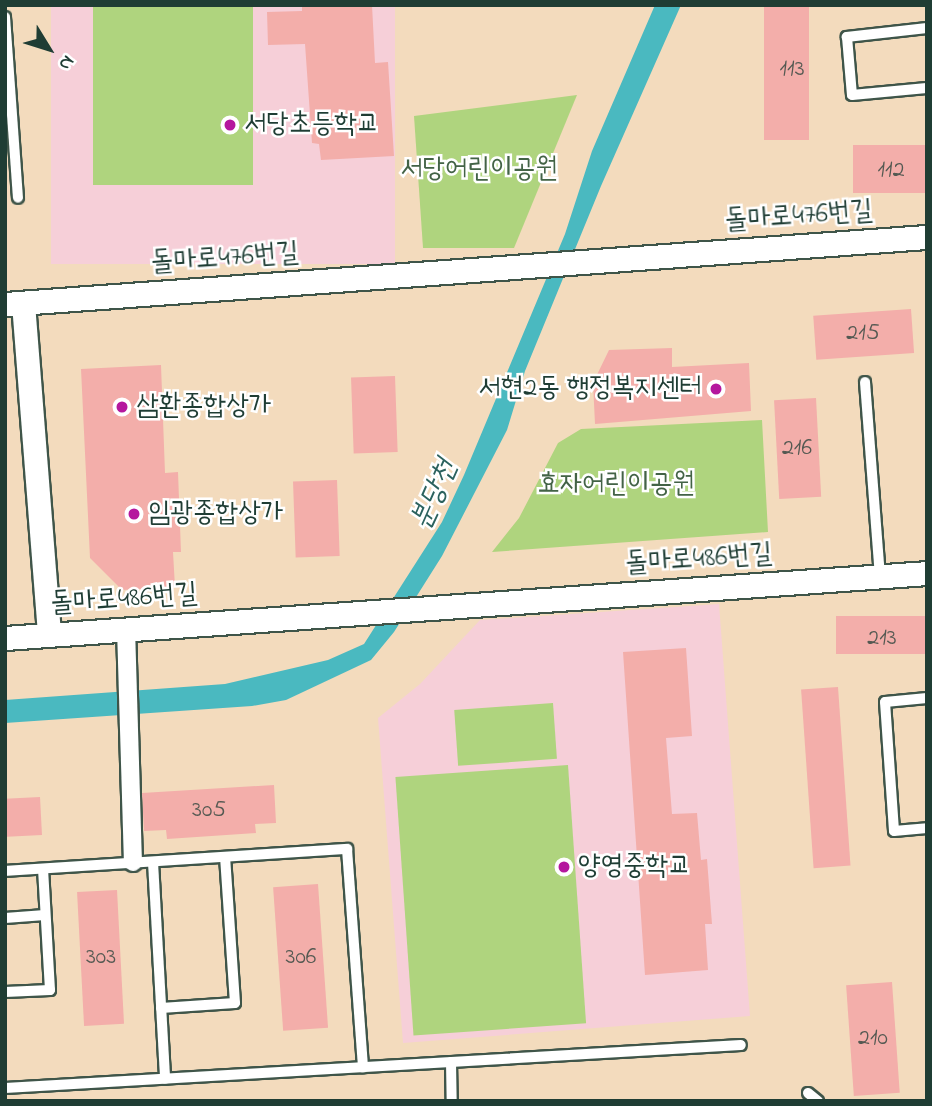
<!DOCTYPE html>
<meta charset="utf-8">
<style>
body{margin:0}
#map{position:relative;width:932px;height:1106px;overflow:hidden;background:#f3dbbd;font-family:"Indie Flower","Poor Story",sans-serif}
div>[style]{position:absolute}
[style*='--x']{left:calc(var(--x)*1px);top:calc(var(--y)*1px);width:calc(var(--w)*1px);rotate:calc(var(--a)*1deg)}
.built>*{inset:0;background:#f6cfd8;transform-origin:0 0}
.green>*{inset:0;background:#afd47e;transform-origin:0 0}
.water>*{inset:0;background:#4ab9c0}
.building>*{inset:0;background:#f3aeaa;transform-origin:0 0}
.roads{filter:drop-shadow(2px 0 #3f5549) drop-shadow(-2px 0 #3f5549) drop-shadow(0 2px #3f5549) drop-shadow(0 -2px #3f5549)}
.service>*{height:10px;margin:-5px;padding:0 5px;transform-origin:5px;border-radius:5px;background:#fff}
.pedestrian>*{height:18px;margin:-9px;padding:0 9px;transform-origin:9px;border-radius:9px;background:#fff}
.minor>*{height:23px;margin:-11.5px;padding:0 11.5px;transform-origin:11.5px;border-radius:11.5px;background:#fff}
.dots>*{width:19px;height:19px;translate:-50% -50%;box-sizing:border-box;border:4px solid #fff;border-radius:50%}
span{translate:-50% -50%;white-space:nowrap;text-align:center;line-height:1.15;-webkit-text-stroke:5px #fff;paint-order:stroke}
.number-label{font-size:24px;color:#545952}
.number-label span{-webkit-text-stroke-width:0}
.poi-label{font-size:28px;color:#1f3d34}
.left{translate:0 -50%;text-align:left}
.right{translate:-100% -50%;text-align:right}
.park-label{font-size:28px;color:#436346}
.street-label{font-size:28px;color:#1f3d34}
.water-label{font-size:30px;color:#2c625e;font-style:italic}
.frame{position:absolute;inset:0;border:7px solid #1f3d34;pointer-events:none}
.north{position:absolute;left:14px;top:14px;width:70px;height:70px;-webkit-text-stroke:5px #fff;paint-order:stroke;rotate:128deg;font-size:19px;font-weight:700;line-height:28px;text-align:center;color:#1f3d34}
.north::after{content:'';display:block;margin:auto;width:24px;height:32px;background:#1f3d34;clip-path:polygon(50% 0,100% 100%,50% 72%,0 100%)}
</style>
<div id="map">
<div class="built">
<div style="left:51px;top:5px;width:344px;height:259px"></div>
<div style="clip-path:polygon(719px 604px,750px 1016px,403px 1043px,378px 718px,420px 684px,480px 620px)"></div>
</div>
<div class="green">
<div style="left:93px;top:5px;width:160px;height:180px"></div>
<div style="clip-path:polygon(577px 95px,514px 248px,423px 248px,414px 116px)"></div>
<div style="clip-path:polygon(762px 420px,768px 532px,492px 552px,519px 518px,558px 443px,581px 429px)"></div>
<div style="left:553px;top:703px;width:56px;height:99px;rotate:86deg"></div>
<div style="left:568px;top:765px;width:259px;height:173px;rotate:86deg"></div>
</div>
<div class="water">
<div style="clip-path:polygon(655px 5px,681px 5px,601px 186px,525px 371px,507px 430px,442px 556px,394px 632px,371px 660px,286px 700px,252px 706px,5px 723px,5px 700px,225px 684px,328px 660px,364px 644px,442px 522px,464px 475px,565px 234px,592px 151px)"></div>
</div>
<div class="building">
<div style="clip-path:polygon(302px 5px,372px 5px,375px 63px,388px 62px,394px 156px,321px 160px,319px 144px,312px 143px,305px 44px,268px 45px,267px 12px,302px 11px)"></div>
<div style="left:764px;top:5px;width:45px;height:135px"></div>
<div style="left:927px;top:145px;width:48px;height:74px;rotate:90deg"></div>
<div style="left:911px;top:309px;width:44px;height:98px;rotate:86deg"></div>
<div style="clip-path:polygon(672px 348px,672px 367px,749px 363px,751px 411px,595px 424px,593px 383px,609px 350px)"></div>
<div style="clip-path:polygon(161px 365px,165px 473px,178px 472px,181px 552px,173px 552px,175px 587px,122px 590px,90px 558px,81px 369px)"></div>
<div style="left:395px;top:376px;width:76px;height:44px;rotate:88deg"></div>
<div style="left:816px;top:398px;width:99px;height:42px;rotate:87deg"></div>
<div style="left:337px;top:480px;width:76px;height:44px;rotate:88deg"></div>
<div style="left:927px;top:616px;width:38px;height:91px;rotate:90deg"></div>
<div style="clip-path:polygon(686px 648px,692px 736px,666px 738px,672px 814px,697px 813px,701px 860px,707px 859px,712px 924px,705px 924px,708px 970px,645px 975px,623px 652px)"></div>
<div style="left:838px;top:687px;width:179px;height:37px;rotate:86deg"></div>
<div style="clip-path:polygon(274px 785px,276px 823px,255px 824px,256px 833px,167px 839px,166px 830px,144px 831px,142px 793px)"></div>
<div style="left:40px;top:797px;width:38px;height:35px;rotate:87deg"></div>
<div style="left:318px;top:884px;width:144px;height:45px;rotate:86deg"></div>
<div style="left:117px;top:890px;width:134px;height:40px;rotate:87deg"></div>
<div style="left:892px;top:982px;width:111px;height:46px;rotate:86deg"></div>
</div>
<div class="roads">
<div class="service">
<div style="--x:5;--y:17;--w:181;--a:85.9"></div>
<div style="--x:927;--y:28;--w:81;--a:173.6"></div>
<div style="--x:847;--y:37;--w:58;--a:85.1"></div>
<div style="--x:852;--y:95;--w:75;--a:-5.3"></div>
<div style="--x:865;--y:382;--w:196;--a:85.6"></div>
<div style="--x:927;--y:698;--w:42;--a:174.6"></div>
<div style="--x:885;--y:702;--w:129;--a:86"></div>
<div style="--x:894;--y:831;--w:33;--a:-5"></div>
<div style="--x:153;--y:862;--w:217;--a:86.8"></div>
<div style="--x:5;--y:871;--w:343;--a:-3.7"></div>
<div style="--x:347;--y:849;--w:219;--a:85.8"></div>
<div style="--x:5;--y:918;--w:40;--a:-4.3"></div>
<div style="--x:5;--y:992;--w:45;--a:-2.5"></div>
<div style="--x:50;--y:990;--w:121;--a:-93.3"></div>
<div style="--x:161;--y:1008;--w:74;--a:-3.9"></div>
<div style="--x:235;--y:1003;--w:146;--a:-93.9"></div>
<div style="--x:451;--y:1062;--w:39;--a:89"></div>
<div style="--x:5;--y:1088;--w:737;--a:-3.34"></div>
<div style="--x:808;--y:1093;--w:13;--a:39"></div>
</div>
<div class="pedestrian">
<div style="--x:126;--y:628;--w:234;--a:88.3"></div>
</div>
<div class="minor">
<div style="--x:23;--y:303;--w:332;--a:85.5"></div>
<div style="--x:5;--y:304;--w:924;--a:-4.16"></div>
<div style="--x:5;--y:638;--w:924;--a:-4.03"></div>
</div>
</div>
<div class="dots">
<div style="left:230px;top:125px;background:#b5179e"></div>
<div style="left:716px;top:389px;background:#b5179e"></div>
<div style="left:122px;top:407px;background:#b5179e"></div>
<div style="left:134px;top:514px;background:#b5179e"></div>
<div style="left:564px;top:867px;background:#b5179e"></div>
</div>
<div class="number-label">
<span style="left:792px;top:70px">113</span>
<span style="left:891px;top:171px">112</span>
<span style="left:863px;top:334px">215</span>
<span style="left:797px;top:449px">216</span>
<span style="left:882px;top:639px">213</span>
<span style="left:209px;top:811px">305</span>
<span style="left:101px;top:958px">303</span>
<span style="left:301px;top:958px">306</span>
<span style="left:873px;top:1039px">210</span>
</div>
<div class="poi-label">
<span class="left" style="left:244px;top:125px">서당초등학교</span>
<span class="right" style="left:702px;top:389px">서현2동 행정복지센터</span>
<span class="left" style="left:136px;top:407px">삼환종합상가</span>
<span class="left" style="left:148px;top:514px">임광종합상가</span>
<span class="left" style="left:578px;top:867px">양영중학교</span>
</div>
<div class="park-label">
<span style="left:479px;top:170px">서당어린이공원</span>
<span style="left:616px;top:485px">효자어린이공원</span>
</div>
<div class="street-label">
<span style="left:799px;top:217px;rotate:-4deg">돌마로476번길</span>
<span style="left:225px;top:259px;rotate:-4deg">돌마로476번길</span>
<span style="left:699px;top:560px;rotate:-4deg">돌마로486번길</span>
<span style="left:124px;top:600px;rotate:-4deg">돌마로486번길</span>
</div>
<div class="water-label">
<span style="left:435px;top:495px;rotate:-66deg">분당천</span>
</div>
<div class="frame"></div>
<div class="north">N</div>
</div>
